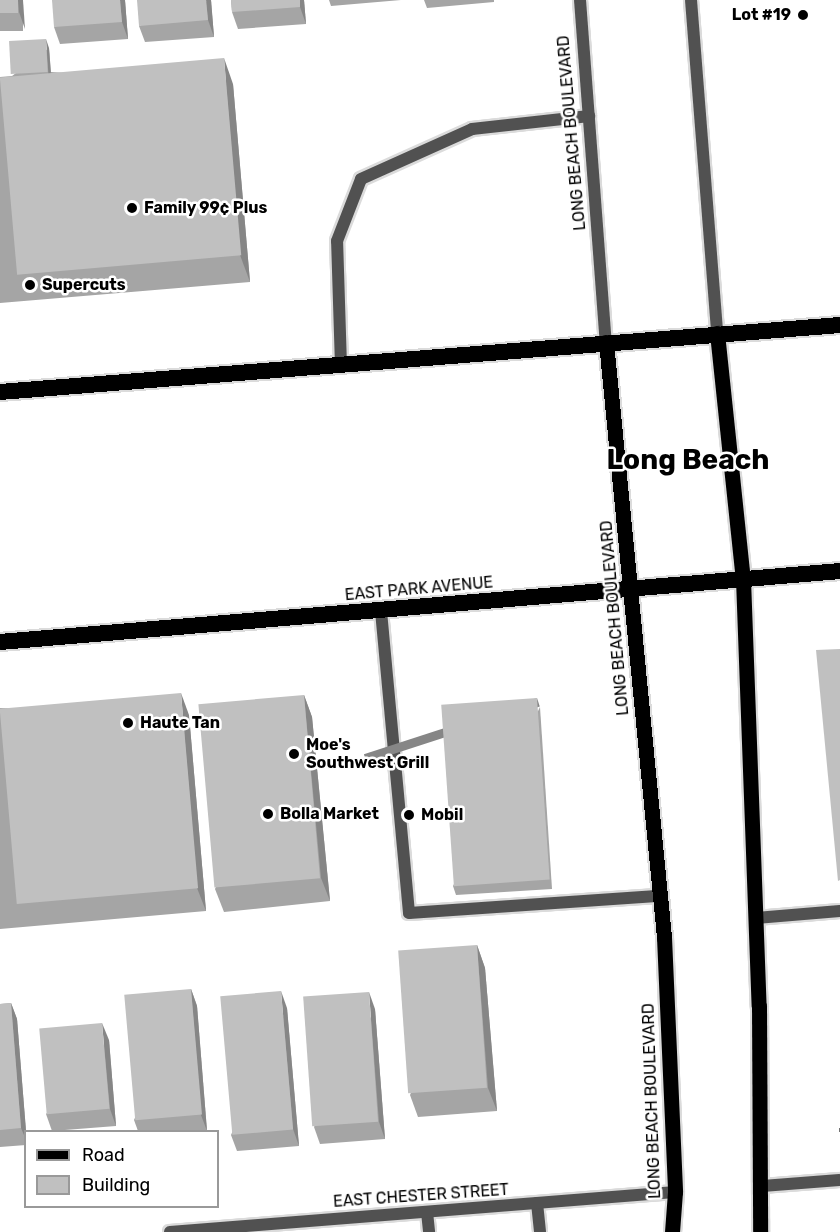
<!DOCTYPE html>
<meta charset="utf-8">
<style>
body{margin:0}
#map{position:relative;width:840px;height:1232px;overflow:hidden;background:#fff;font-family:Rubik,sans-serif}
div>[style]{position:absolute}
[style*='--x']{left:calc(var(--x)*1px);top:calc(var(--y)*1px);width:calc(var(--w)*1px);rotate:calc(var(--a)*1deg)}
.path>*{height:4px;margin-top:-2px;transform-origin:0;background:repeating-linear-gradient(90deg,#737373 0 1.5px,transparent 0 4.5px)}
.roads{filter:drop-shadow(2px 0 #dbdbdb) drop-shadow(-2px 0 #dbdbdb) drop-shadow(0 2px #dbdbdb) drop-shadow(0 -2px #dbdbdb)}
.service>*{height:12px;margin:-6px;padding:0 6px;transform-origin:6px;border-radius:6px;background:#515151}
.minor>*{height:12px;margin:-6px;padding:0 6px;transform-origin:6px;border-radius:6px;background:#515151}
.primary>*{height:15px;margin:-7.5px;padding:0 7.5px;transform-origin:7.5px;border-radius:7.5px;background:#000}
.trunk>*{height:16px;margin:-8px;padding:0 8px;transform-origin:8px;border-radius:8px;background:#000}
.wall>*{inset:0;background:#a5a5a5;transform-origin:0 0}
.shaded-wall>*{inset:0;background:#868686;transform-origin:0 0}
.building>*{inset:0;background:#c0c0c0;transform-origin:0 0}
.dots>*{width:16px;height:16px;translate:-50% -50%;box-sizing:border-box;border:3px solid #fff;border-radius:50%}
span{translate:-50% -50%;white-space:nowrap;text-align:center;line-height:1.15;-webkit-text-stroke:5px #fff;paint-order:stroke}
.poi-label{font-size:16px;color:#000;font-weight:700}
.right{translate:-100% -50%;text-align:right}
.left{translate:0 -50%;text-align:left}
.street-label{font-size:16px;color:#000}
.town-label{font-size:28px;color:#000;font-weight:700}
.legend{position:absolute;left:24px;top:1130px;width:195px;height:78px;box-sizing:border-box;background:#fff;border:2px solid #999;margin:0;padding:8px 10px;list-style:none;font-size:18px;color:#000}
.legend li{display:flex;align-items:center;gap:12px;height:30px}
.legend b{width:30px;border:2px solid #999}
</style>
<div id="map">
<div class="path">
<div style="--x:839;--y:1130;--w:1;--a:0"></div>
</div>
<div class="roads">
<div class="service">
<div style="--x:341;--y:366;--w:125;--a:-91.8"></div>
<div style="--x:337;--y:241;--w:66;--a:-68.8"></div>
<div style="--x:361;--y:179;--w:122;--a:-24.2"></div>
<div style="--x:472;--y:129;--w:118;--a:-6.3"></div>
<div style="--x:381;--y:611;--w:303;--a:84.7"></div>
<div style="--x:409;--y:913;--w:252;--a:-3.9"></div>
<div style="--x:756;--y:918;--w:84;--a:-4.8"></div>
<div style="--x:537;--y:1203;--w:29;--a:84"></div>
<div style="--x:427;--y:1212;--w:20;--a:84"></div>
</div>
<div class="minor">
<div style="--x:580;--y:0;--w:343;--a:85.7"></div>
<div style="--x:691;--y:0;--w:334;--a:85.5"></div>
<div style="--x:762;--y:1186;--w:78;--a:-4.4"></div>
<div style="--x:170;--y:1232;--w:507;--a:-4.53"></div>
</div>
<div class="primary">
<div style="--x:717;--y:333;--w:247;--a:84"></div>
<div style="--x:743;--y:579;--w:427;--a:87.9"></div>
<div style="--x:759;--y:1006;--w:226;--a:89.7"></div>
<div style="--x:606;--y:342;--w:598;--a:84.43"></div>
<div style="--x:664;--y:937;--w:255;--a:87.5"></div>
<div style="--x:675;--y:1192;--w:40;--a:94.3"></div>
</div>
<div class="trunk">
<div style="--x:0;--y:392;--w:843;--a:-4.56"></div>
<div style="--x:0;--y:642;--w:843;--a:-4.83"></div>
</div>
</div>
<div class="wall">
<div style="left:0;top:0;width:23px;height:31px"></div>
<div style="clip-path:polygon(125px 0,128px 39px,60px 44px,54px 27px)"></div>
<div style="clip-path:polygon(211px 0,214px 37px,145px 42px,139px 26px)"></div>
<div style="clip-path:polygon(231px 0,304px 0,306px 24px,238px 29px,232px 12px)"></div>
<div style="clip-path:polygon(329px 0,401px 0,331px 6px)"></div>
<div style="clip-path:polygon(424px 0,494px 0,494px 2px,427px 8px)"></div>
<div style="clip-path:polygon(49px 48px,51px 72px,233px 84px,250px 282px,0 303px,0 77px,12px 76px)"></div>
<div style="clip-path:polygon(304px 695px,312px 717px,330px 901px,224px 912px,215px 889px)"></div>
<div style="clip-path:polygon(540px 707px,552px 889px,456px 895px,453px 886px)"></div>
<div style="clip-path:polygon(0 708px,189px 715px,206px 911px,0 929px)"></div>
<div style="clip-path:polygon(477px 945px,485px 968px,497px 1111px,418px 1117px,410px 1095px)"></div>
<div style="clip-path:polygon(191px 989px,197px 1006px,207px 1131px,138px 1131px,134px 1120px)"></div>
<div style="clip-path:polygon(11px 1003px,17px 1019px,26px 1131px,26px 1145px,0 1147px,0 1004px)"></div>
<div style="clip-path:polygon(287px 1008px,299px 1146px,237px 1151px,231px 1135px)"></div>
<div style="clip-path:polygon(375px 1009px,385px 1139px,320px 1144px,314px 1127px)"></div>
<div style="clip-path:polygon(109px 1040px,116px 1126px,52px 1131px,46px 1114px)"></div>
</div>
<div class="shaded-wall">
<div style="clip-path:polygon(18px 0,23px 0,25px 29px,19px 12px)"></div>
<div style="clip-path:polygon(120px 0,125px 0,128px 39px,122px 22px)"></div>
<div style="clip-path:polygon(206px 0,211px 0,214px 37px,208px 20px)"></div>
<div style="clip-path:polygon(300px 0,304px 0,306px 24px,300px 7px)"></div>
<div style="clip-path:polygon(46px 39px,49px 48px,52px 91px,49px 82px)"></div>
<div style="clip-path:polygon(224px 58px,233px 84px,250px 282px,240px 255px)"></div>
<div style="clip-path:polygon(181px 693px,189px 715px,206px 911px,197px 888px)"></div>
<div style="clip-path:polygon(304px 695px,312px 717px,330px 901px,321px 878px)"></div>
<div style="left:537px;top:698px;width:9px;height:182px;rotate:72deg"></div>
<div style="clip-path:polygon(477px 945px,485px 968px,497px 1111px,488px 1088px)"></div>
<div style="clip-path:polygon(191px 989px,197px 1006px,207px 1131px,201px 1115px)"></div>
<div style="clip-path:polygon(281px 991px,287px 1008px,299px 1146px,293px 1129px)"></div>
<div style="clip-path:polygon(369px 992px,375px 1009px,385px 1139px,379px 1122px)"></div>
<div style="clip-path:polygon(11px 1003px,17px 1019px,26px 1131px,26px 1140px,21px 1128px)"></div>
<div style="clip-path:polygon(102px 1023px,109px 1040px,116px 1126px,110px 1109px)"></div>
</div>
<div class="building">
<div style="left:0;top:0;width:18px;height:13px"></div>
<div style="clip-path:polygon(52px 0,120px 0,122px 22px,54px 27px)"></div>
<div style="clip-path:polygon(137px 0,206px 0,208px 20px,139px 26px)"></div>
<div style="clip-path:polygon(231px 0,300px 0,300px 7px,232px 12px)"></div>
<div style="left:46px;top:39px;width:33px;height:37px;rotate:87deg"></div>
<div style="left:224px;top:58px;width:198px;height:225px;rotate:85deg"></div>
<div style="clip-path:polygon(840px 649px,840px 880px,838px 881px,816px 650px)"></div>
<div style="left:181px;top:693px;width:196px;height:182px;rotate:85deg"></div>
<div style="left:304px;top:695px;width:184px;height:106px;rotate:85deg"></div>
<div style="left:537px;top:698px;width:182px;height:96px;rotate:86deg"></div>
<div style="left:477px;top:945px;width:143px;height:79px;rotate:86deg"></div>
<div style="left:191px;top:989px;width:126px;height:67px;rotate:85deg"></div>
<div style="left:281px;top:991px;width:139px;height:61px;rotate:85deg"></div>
<div style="left:369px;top:992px;width:130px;height:66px;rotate:86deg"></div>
<div style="clip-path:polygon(11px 1003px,21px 1128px,0 1130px,0 1004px)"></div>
<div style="left:102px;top:1023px;width:86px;height:63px;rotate:85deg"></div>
</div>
<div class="dots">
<div style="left:803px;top:15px;background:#000"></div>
<div style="left:132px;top:208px;background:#000"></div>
<div style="left:30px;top:285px;background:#000"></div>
<div style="left:128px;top:723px;background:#000"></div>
<div style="left:294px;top:754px;background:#000"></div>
<div style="left:268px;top:814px;background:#000"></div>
<div style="left:409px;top:815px;background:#000"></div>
</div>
<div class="poi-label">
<span class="right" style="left:791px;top:15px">Lot #19</span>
<span class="left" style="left:144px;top:208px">Family 99¢ Plus</span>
<span class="left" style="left:42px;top:285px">Supercuts</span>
<span class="left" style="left:140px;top:723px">Haute Tan</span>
<span class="left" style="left:306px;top:754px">Moe's<br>Southwest Grill</span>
<span class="left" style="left:280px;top:814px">Bolla Market</span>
<span class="left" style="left:421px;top:815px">Mobil</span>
</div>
<div class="street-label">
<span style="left:572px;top:133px;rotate:-95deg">LONG BEACH BOULEVARD</span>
<span style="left:419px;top:589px;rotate:-5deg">EAST PARK AVENUE</span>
<span style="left:615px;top:618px;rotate:-95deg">LONG BEACH BOULEVARD</span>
<span style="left:652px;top:1101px;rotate:-92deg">LONG BEACH BOULEVARD</span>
<span style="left:421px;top:1196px;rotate:-4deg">EAST CHESTER STREET</span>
</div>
<div class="town-label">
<span style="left:688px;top:460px">Long Beach</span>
</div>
<ul class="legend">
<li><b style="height:8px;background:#000"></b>Road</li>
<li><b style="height:16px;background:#c0c0c0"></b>Building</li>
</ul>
</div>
